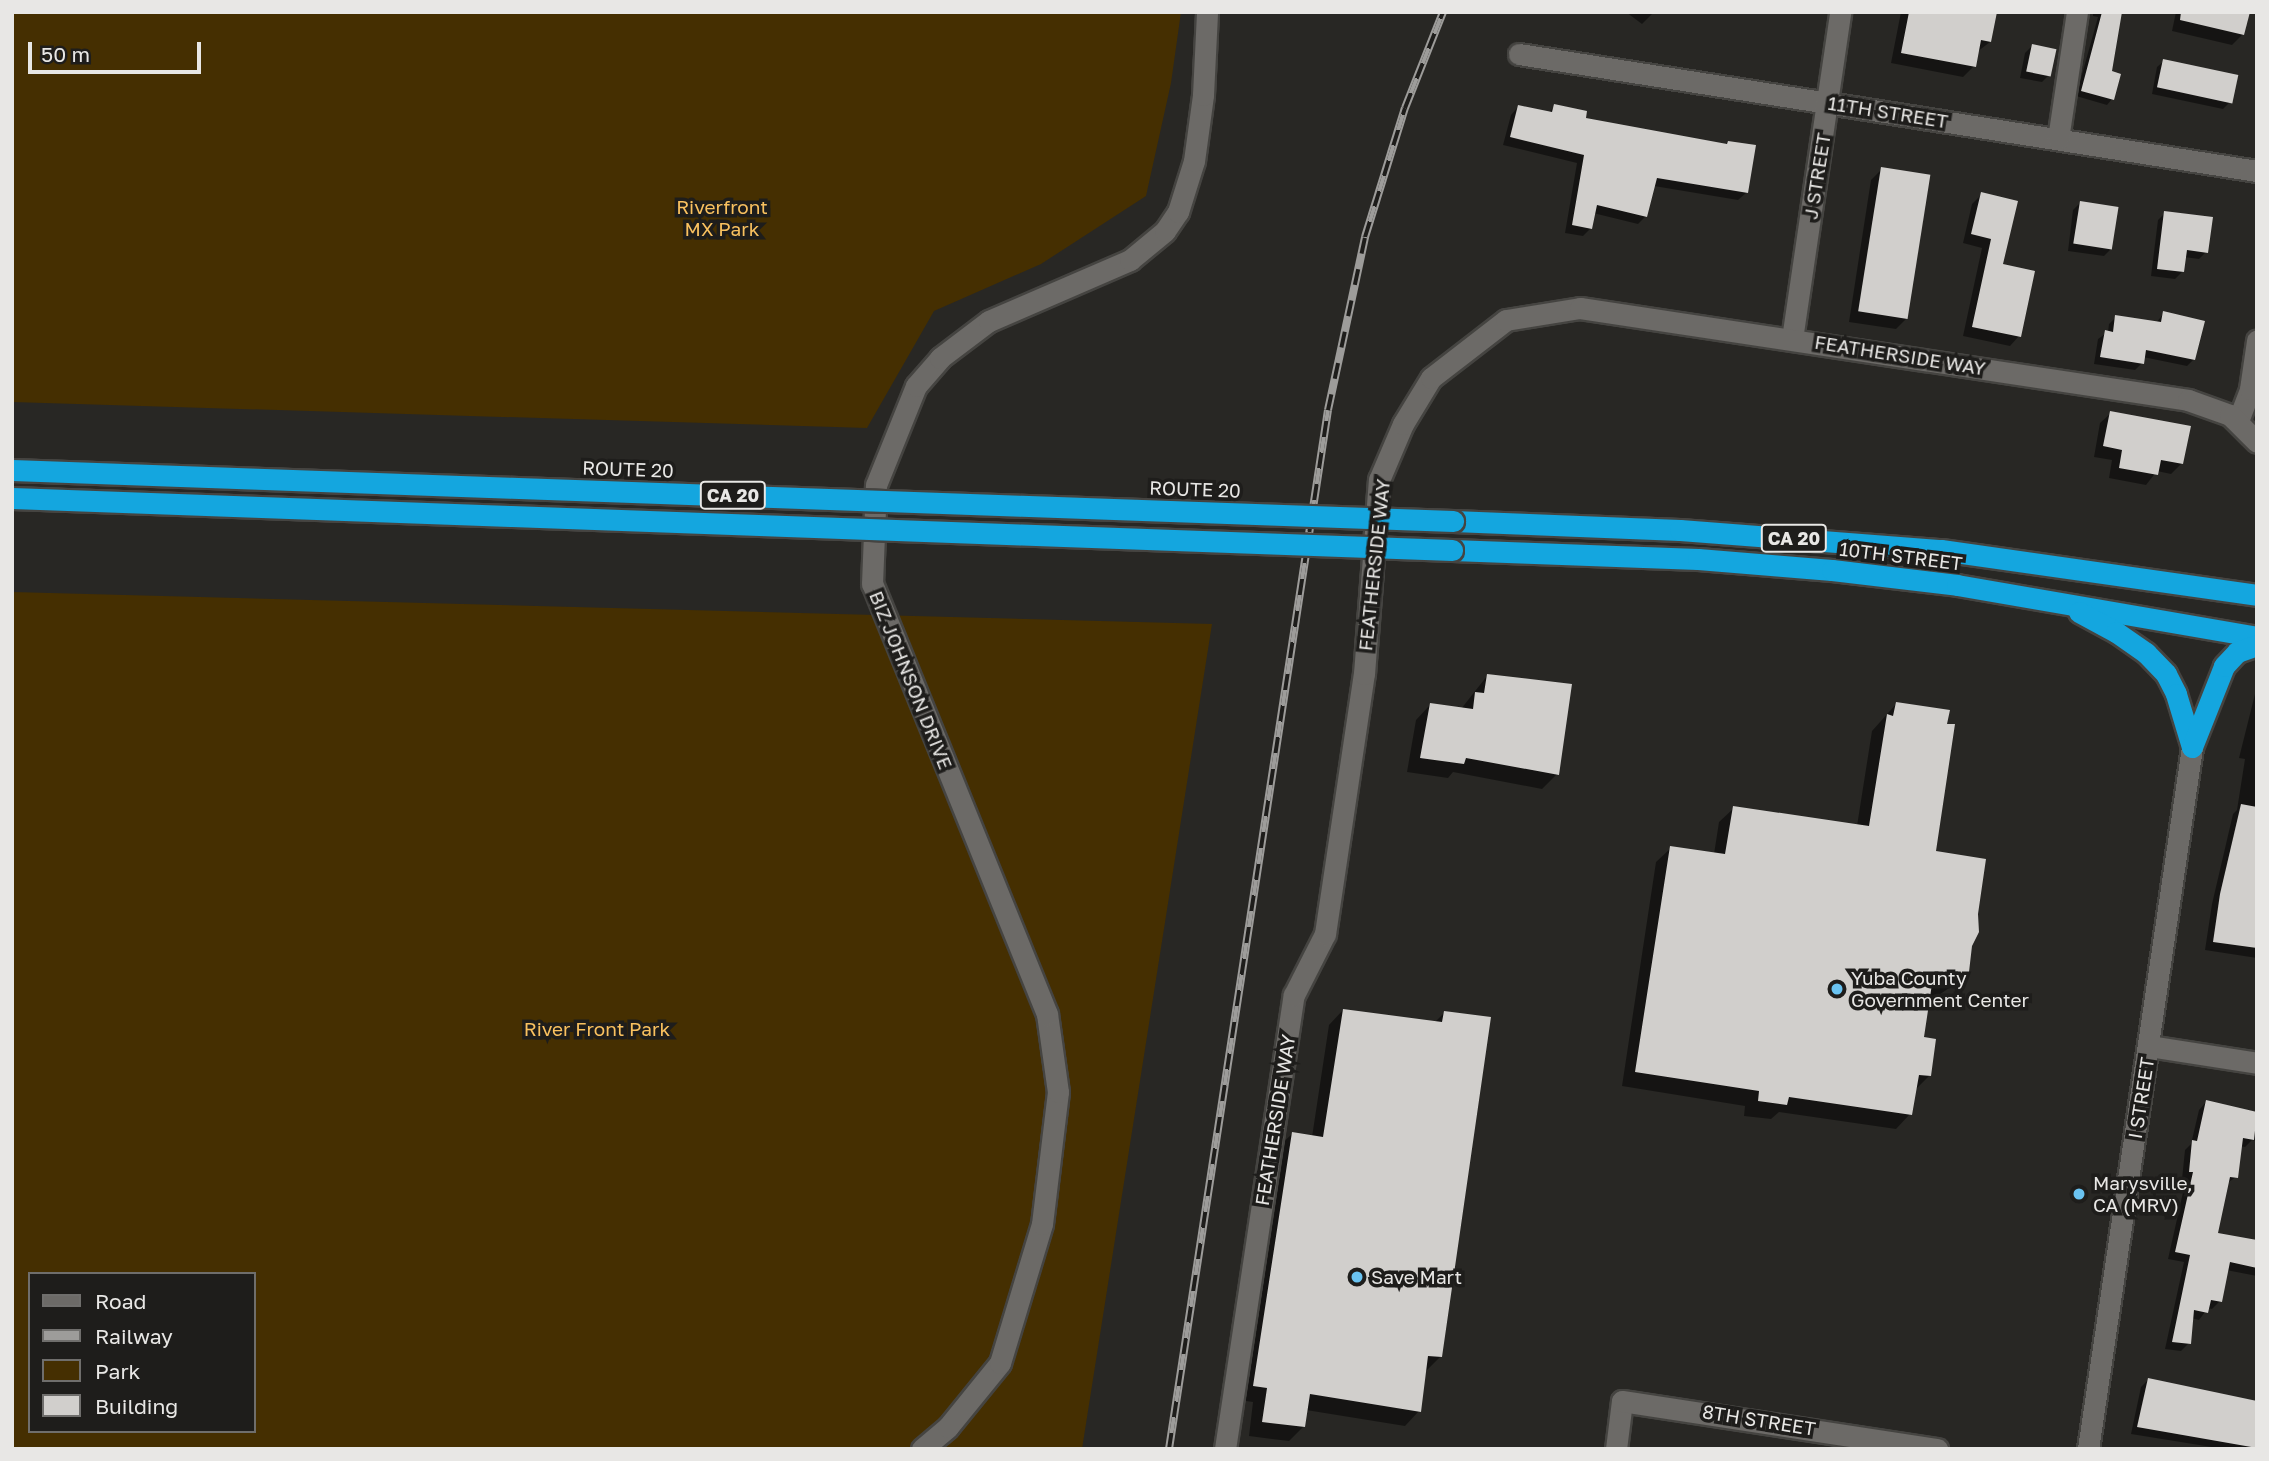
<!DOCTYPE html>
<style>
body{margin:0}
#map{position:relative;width:2269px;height:1461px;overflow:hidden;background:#282724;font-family:"Golos Text",sans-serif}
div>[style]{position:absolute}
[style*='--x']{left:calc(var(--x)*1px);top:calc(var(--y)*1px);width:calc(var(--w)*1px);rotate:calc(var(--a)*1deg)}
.green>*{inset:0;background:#452f01}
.shadow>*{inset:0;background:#0007}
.building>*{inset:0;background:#d1cfcc;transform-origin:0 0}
.roads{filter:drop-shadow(2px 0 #454441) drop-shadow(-2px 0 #454441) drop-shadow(0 2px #454441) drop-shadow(0 -2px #454441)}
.minor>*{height:21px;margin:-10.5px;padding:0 10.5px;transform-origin:10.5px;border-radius:10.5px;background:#6c6a67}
.highway>*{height:21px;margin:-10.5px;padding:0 10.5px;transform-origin:10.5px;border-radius:10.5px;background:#14a6df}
.rail>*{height:8px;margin-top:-4px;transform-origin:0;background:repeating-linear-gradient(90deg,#1e1d1b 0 16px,#9d9c9a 0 32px);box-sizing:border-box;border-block:2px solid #9d9c9a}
.bridges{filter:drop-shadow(2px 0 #454441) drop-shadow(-2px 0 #454441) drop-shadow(0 2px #454441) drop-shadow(0 -2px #454441)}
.highway-bridge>*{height:21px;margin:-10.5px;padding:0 10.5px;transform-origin:10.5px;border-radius:10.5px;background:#14a6df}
.dots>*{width:19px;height:19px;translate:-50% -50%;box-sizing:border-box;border:4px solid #1e1d1b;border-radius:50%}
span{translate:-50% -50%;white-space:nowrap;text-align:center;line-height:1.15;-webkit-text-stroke:7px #1e1d1b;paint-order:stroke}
.shield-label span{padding:2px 5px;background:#1e1d1b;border:2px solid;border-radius:5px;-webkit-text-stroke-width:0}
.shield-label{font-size:18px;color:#e8e7e5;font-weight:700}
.street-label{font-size:19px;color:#e8e7e5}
.park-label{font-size:19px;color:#f9c15f}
.poi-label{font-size:19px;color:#e8e7e5}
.left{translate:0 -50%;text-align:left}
.frame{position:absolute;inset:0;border:14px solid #e8e7e5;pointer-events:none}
.legend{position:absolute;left:28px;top:1272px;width:228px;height:161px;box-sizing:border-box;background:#1e1d1b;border:2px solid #6f6e6c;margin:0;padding:9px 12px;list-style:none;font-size:21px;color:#e8e7e5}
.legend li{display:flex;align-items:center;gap:14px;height:35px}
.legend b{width:35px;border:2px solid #6f6e6c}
.scale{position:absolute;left:28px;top:42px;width:173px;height:32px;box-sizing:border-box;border:4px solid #e8e7e5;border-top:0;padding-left:9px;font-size:21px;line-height:24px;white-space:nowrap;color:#e8e7e5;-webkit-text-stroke:5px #1e1d1b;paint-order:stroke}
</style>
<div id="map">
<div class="green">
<div style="clip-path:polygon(12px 12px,1181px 12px,1171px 83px,1146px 196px,1041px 264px,934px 311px,867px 428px,12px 402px)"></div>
<div style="clip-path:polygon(evenodd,12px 592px,1212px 624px,1082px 1449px,12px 1449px,12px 592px,30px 1274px,254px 1274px,254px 1431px,30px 1431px,30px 1274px)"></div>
</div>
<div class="shadow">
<div style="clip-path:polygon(1626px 12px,1654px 12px,1642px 24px)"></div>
<div style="clip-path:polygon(1901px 12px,1995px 12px,1990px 42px,1977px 52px,1974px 66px,1963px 77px,1891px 63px)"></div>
<div style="clip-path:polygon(2093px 12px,2120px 12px,2110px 72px,2112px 99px,2107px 105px,2076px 96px,2098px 17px,2093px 16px)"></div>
<div style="clip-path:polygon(2176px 12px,2248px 12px,2243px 34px,2232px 45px,2172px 31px)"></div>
<div style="clip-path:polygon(2032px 46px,2049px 75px,2042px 82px,2020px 78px,2025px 53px)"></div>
<div style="clip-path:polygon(2164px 61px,2230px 102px,2223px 109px,2152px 94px,2157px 67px)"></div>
<div style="clip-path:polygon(1555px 106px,1584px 119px,1725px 145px,1728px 142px,1746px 193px,1738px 200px,1654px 186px,1646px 216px,1638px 224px,1593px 213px,1591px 228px,1583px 236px,1565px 233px,1577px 163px,1503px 145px,1511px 115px,1518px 107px,1548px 113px)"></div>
<div style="clip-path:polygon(1882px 169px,1907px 318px,1896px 329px,1849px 322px,1871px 180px)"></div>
<div style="clip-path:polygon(1982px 194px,2019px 336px,2010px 346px,1963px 336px,1982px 248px,1963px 243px,1972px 204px)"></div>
<div style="clip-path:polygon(2080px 203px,2111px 249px,2104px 256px,2068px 251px,2073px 210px)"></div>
<div style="clip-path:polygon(2165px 213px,2206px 252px,2199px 259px,2184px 257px,2182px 272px,2175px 279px,2151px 276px,2158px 220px)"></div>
<div style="clip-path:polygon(2164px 313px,2194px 359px,2187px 366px,2143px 357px,2142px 363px,2135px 370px,2094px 364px,2098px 339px,2108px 332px,2109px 324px,2116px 317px,2156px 323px)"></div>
<div style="clip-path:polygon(2111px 413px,2182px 463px,2171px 474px,2157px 471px,2146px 485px,2109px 478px,2112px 460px,2094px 457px,2100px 423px)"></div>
<div style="clip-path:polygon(1487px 676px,1557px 774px,1542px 789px,1453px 772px,1448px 778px,1407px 772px,1416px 720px,1430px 705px,1461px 709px)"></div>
<div style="clip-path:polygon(2257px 686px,2257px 958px,2205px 950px,2212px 904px,2233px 814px,2237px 810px,2245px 759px,2239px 758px)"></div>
<div style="clip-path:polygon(1897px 703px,1934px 852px,1971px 946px,1967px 971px,1952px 986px,1933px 999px,1928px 999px,1922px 1039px,1929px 1076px,1915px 1090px,1910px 1114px,1896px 1129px,1779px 1112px,1771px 1119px,1744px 1116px,1745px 1106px,1622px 1086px,1656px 862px,1671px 848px,1714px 854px,1719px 822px,1734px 808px,1857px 826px,1872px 731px)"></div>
<div style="clip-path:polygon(1343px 1010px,1434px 1023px,1445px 1012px,1441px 1356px,1426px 1371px,1419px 1411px,1405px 1426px,1306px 1410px,1304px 1426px,1289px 1441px,1249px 1436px,1253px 1402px,1239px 1400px,1277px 1148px,1292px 1134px,1312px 1137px,1329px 1025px)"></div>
<div style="clip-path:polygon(2206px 1102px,2257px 1112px,2257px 1141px,2252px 1140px,2245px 1147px,2240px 1146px,2236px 1177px,2226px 1184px,2216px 1234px,2257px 1242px,2257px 1276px,2226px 1270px,2220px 1301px,2212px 1309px,2208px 1308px,2199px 1320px,2191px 1318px,2189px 1343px,2181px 1351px,2165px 1349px,2184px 1262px,2168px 1259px,2186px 1179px,2182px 1179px,2185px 1150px,2191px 1144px,2199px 1110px)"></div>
<div style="clip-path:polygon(2148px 1380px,2257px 1402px,2257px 1449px,2224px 1449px,2131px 1434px,2141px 1387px)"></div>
</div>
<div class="building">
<div style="clip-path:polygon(1909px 12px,1997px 12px,1991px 42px,1981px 40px,1976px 67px,1901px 53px)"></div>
<div style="clip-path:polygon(2102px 12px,2122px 12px,2112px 71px,2121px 74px,2114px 100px,2081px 91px)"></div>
<div style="clip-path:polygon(2181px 12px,2250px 12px,2244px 35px,2180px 20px)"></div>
<div style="left:2032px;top:44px;width:25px;height:28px;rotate:12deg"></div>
<div style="left:2163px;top:59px;width:77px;height:29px;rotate:12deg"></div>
<div style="clip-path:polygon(1554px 104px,1587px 111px,1586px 118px,1727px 144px,1728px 141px,1756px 145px,1748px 193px,1657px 178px,1647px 217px,1597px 205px,1592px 229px,1572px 225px,1584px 155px,1510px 137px,1518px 105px,1552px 112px)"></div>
<div style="left:1881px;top:167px;width:50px;height:146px;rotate:9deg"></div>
<div style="clip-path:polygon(1981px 192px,2018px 201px,2003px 264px,2035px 271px,2021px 337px,1972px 327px,1991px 239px,1971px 234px)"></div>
<div style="left:2080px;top:201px;width:39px;height:43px;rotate:9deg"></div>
<div style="clip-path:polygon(2164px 211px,2213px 217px,2208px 253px,2187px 250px,2184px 272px,2157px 269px)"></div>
<div style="clip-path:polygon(2163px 311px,2205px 321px,2195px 360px,2146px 350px,2144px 364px,2100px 357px,2105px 330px,2113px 332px,2115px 315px,2161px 322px)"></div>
<div style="clip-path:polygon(2110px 411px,2191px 426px,2183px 464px,2161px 460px,2158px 475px,2119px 468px,2122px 450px,2103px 446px)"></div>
<div style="clip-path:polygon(1487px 674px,1572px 684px,1559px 775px,1466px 758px,1464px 764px,1420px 758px,1430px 703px,1473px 709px,1475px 692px,1484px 693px)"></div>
<div style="clip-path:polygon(1896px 702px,1950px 710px,1947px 724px,1955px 724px,1936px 851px,1986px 859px,1978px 914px,1979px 932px,1972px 946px,1969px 972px,1950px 986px,1932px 984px,1924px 1037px,1936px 1039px,1931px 1076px,1919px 1075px,1912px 1115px,1789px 1097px,1787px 1105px,1758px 1101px,1759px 1091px,1635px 1072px,1670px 846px,1725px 854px,1733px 806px,1869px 826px,1887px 714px,1893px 716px)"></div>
<div style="clip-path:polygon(2241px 804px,2257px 807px,2257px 948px,2213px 942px,2220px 894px)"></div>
<div style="clip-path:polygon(1343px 1009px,1442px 1022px,1444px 1011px,1491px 1017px,1442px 1357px,1428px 1356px,1421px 1412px,1310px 1394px,1305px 1427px,1262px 1422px,1267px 1388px,1253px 1386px,1292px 1132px,1323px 1137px)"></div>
<div style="clip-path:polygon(2206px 1100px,2257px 1112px,2254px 1140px,2243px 1138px,2238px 1178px,2230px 1177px,2218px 1233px,2257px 1240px,2257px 1268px,2230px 1262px,2222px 1302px,2211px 1300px,2208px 1313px,2194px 1310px,2191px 1344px,2172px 1342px,2190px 1255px,2175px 1252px,2193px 1172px,2189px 1172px,2192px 1140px,2197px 1141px)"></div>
<div style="clip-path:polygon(2148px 1378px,2257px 1401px,2257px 1448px,2137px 1427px)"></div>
</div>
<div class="roads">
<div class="minor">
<div style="--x:1519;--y:54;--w:747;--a:9.01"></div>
<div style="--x:2058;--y:139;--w:128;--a:-81.5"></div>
<div style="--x:1792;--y:339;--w:331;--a:-81.6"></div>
<div style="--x:2238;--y:421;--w:34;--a:-69"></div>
<div style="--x:2250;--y:389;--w:49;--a:-81.7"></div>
<div style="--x:2149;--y:1046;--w:109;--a:8.9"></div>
<div style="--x:922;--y:1449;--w:34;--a:-40"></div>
<div style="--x:948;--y:1427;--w:82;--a:-50.9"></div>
<div style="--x:1000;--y:1363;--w:145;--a:-73.2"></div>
<div style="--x:1042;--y:1224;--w:133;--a:-83.1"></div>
<div style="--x:1058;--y:1092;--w:79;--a:-98"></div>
<div style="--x:1047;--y:1014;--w:464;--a:-112.1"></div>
<div style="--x:872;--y:584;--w:99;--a:-87.7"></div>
<div style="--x:876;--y:485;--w:107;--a:-68"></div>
<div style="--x:916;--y:386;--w:37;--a:-49"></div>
<div style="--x:940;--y:358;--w:61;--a:-37.1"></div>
<div style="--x:989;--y:321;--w:154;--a:-23.4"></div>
<div style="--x:1130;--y:260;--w:45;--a:-39.6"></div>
<div style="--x:1165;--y:231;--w:23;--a:-56"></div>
<div style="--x:1178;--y:212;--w:53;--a:-72.6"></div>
<div style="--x:1194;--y:161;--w:67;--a:-82.2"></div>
<div style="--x:1203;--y:95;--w:83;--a:-87.2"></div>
<div style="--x:1225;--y:1449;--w:459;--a:-81.4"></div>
<div style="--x:1294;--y:995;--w:68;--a:-63.1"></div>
<div style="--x:1325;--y:934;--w:263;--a:-81.5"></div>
<div style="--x:1364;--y:674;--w:195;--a:-85.6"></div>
<div style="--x:1379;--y:480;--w:61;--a:-66.8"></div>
<div style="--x:1403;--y:424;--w:54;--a:-58.7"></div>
<div style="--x:1431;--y:378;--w:95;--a:-37.7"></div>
<div style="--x:1506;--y:320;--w:75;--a:-9.2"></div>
<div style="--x:1580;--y:308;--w:615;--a:8.6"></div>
<div style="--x:2188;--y:400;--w:45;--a:19.7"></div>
<div style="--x:2230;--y:415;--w:38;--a:45"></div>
<div style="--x:1616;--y:1449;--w:48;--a:-82.9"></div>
<div style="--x:1622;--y:1401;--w:319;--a:8.7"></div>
<div style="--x:2088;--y:1449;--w:710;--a:-81.57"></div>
</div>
<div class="highway">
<div style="--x:1453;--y:521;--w:227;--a:2.3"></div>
<div style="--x:1680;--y:530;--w:262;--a:4.4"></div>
<div style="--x:1941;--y:550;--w:319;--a:8.1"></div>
<div style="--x:1452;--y:550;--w:246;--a:2.1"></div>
<div style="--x:1698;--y:559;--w:134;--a:4.7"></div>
<div style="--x:1832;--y:570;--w:126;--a:6.8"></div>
<div style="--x:1957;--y:585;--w:304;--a:9.8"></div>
<div style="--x:2079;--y:612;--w:42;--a:28.4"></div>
<div style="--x:2116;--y:632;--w:37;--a:35"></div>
<div style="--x:2146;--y:653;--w:29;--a:46"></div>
<div style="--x:2166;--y:674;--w:22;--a:63"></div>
<div style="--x:2176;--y:694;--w:55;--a:73.2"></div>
<div style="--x:2192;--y:747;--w:87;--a:-68.4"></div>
<div style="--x:2224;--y:666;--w:19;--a:-47"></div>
<div style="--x:2237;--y:652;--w:21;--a:-19"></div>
</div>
</div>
<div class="rail">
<div style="--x:1169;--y:1449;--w:1051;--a:-81.3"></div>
<div style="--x:1328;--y:410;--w:177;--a:-77.9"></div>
<div style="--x:1365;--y:237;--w:135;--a:-72.8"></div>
<div style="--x:1405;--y:108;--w:103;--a:-68.4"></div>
</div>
<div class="bridges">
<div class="highway-bridge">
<div style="--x:12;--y:470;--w:1442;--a:2.03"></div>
<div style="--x:12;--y:498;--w:1441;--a:2.07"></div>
</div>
</div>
<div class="dots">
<div style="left:1837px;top:989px;background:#6ac3f1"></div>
<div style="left:2079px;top:1194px;background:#6ac3f1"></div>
<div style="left:1357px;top:1277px;background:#6ac3f1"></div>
</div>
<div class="shield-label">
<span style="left:733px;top:495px">CA 20</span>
<span style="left:1794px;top:538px">CA 20</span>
</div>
<div class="street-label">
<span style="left:1888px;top:112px;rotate:9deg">11TH STREET</span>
<span style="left:1817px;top:176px;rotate:-81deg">J STREET</span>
<span style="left:1900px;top:355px;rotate:9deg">FEATHERSIDE WAY</span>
<span style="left:628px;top:469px;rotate:2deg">ROUTE 20</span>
<span style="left:1195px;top:489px;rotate:2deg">ROUTE 20</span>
<span style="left:1901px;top:556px;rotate:7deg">10TH STREET</span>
<span style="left:1374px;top:565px;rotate:-84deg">FEATHERSIDE WAY</span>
<span style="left:911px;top:680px;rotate:68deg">BIZ JOHNSON DRIVE</span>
<span style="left:2141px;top:1098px;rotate:-81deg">I STREET</span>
<span style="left:1275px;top:1120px;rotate:-81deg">FEATHERSIDE WAY</span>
<span style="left:1759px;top:1420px;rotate:9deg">8TH STREET</span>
</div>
<div class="park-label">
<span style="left:722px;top:218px">Riverfront<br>MX Park</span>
<span style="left:597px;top:1029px">River Front Park</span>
</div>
<div class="poi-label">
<span class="left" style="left:1851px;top:989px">Yuba County<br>Government Center</span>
<span class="left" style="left:2093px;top:1194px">Marysville,<br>CA (MRV)</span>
<span class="left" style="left:1371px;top:1277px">Save Mart</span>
</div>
<div class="frame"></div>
<ul class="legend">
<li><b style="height:9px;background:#6c6a67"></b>Road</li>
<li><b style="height:9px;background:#9d9c9a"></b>Railway</li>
<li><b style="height:19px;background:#452f01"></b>Park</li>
<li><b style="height:19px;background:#d1cfcc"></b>Building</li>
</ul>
<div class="scale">50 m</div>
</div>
